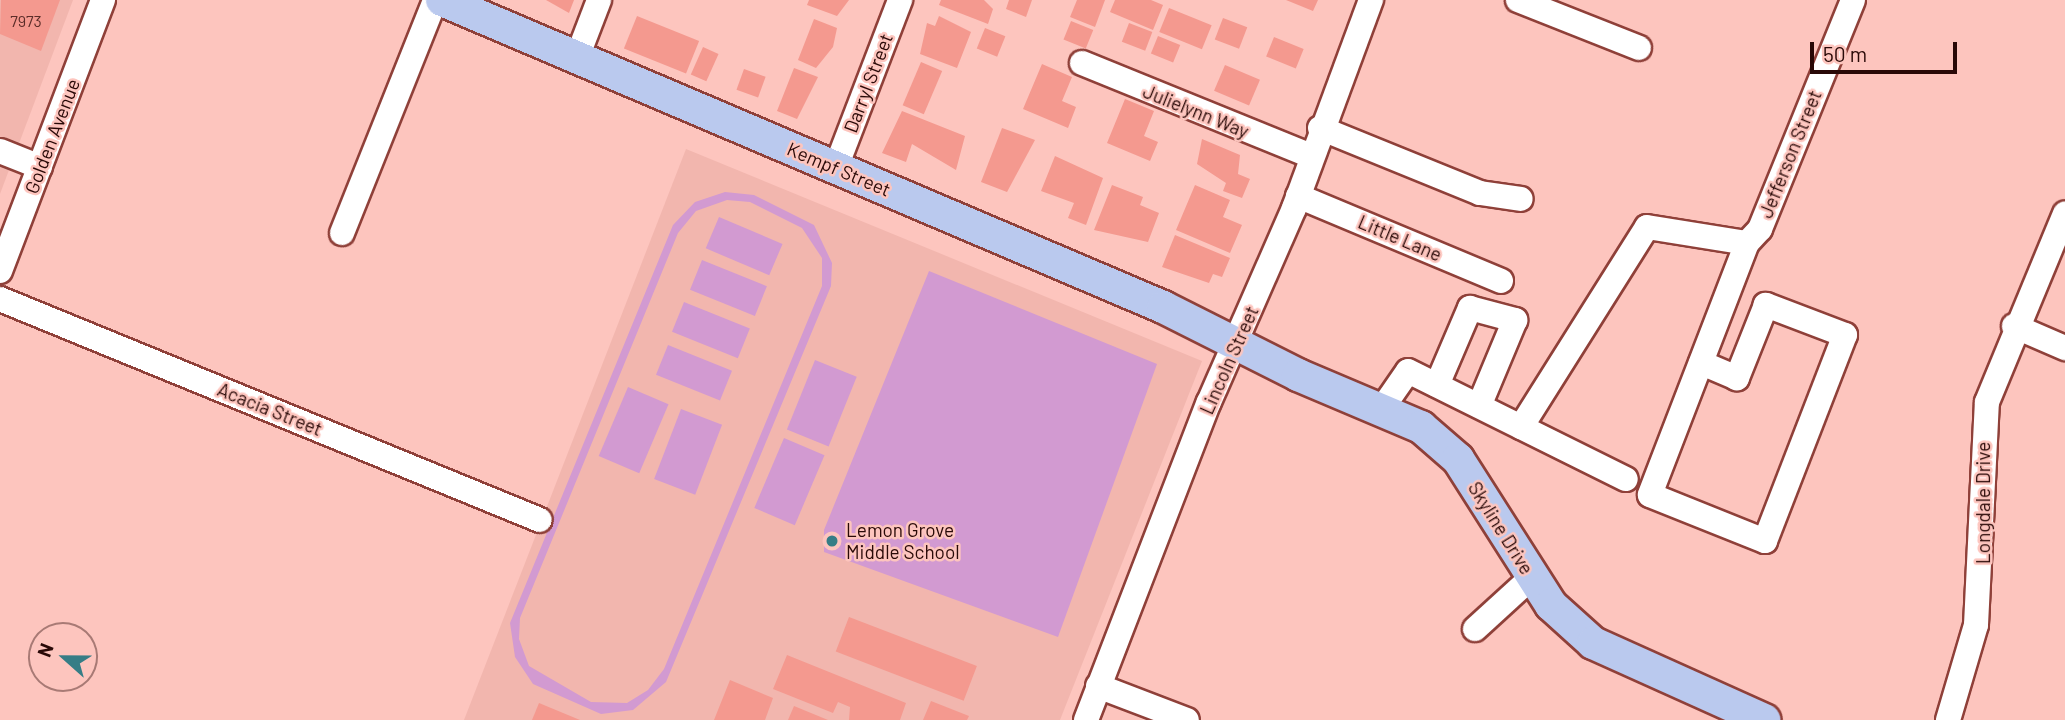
<!DOCTYPE html>
<style>
body{margin:0}
#map{position:relative;width:2065px;height:720px;overflow:hidden;background:#fdc5be;font-family:Barlow,sans-serif}
div>[style]{position:absolute}
[style*='--x']{left:calc(var(--x)*1px);top:calc(var(--y)*1px);width:calc(var(--w)*1px);rotate:calc(var(--a)*1deg)}
.built>*{inset:0;background:#f2b6ae}
.green>*{inset:0;background:#d29ad1;transform-origin:0 0}
.building>*{inset:0;background:#f4998f;transform-origin:0 0}
.roads{filter:drop-shadow(2px 0 #8f4039) drop-shadow(-2px 0 #8f4039) drop-shadow(0 2px #8f4039) drop-shadow(0 -2px #8f4039)}
.minor>*{height:24px;margin:-12px;padding:0 12px;transform-origin:12px;border-radius:12px;background:#fff}
.major>*{height:32px;margin:-16px;padding:0 16px;transform-origin:16px;border-radius:16px;background:#bac9ee}
.dots>*{width:19px;height:19px;translate:-50% -50%;box-sizing:border-box;border:4px solid #fdc5be;border-radius:50%}
span{translate:-50% -50%;white-space:nowrap;text-align:center;line-height:1.15;-webkit-text-stroke:5px #fdc5be;paint-order:stroke}
.number-label{font-size:16px;color:#5c2d29}
.number-label span{-webkit-text-stroke-width:0}
.street-label{font-size:19px;color:#290907}
.poi-label{font-size:19px;color:#290907}
.left{translate:0 -50%;text-align:left}
.north{position:absolute;left:28px;top:622px;width:70px;height:70px;box-sizing:border-box;background:#fdc5be;border:2px solid #a87a75;border-radius:50%;rotate:291deg;font-size:19px;font-weight:700;line-height:28px;text-align:center;color:#290907}
.north::after{content:'';display:block;margin:auto;width:24px;height:32px;background:#367d86;clip-path:polygon(50% 0,100% 100%,50% 72%,0 100%)}
.scale{position:absolute;left:1810px;top:42px;width:147px;height:32px;box-sizing:border-box;border:4px solid #290907;border-top:0;padding-left:9px;font-size:21px;line-height:24px;white-space:nowrap;color:#290907;-webkit-text-stroke:5px #fdc5be;paint-order:stroke}
</style>
<div id="map">
<div class="built">
<div style="clip-path:polygon(0 0,73px 0,0 194px)"></div>
<div style="clip-path:polygon(686px 149px,1202px 361px,1060px 720px,464px 720px)"></div>
</div>
<div class="green">
<div style="clip-path:polygon(evenodd,725px 192px,754px 195px,814px 225px,832px 263px,831px 286px,666px 682px,633px 710px,601px 714px,533px 684px,515px 657px,510px 623px,673px 225px,695px 202px,725px 192px,727px 200px,750px 202px,802px 228px,822px 258px,822px 286px,664px 669px,648px 690px,627px 703px,591px 702px,529px 666px,519px 639px,520px 618px,678px 233px,696px 211px,727px 200px)"></div>
<div style="left:719px;top:217px;width:69px;height:34px;rotate:23deg"></div>
<div style="left:702px;top:260px;width:70px;height:32px;rotate:22deg"></div>
<div style="clip-path:polygon(929px 271px,1157px 364px,1058px 637px,824px 552px,824px 530px)"></div>
<div style="left:684px;top:302px;width:71px;height:32px;rotate:22deg"></div>
<div style="left:668px;top:345px;width:69px;height:32px;rotate:22deg"></div>
<div style="left:815px;top:360px;width:45px;height:75px;rotate:22deg"></div>
<div style="left:628px;top:387px;width:44px;height:75px;rotate:23deg"></div>
<div style="left:681px;top:409px;width:44px;height:75px;rotate:21deg"></div>
<div style="left:784px;top:438px;width:44px;height:76px;rotate:23deg"></div>
</div>
<div class="building">
<div style="clip-path:polygon(1px 0,60px 0,41px 51px,0 34px)"></div>
<div style="clip-path:polygon(546px 0,574px 0,569px 13px)"></div>
<div style="clip-path:polygon(809px 0,849px 0,837px 16px,807px 5px)"></div>
<div style="clip-path:polygon(941px 0,984px 0,993px 9px,988px 24px,939px 5px)"></div>
<div style="clip-path:polygon(1009px 0,1032px 0,1026px 17px,1006px 9px)"></div>
<div style="clip-path:polygon(1077px 0,1105px 0,1095px 27px,1070px 17px)"></div>
<div style="clip-path:polygon(1115px 0,1151px 0,1163px 5px,1153px 30px,1110px 12px)"></div>
<div style="clip-path:polygon(1286px 0,1318px 0,1313px 11px)"></div>
<div style="left:1169px;top:8px;width:46px;height:26px;rotate:22deg"></div>
<div style="left:637px;top:16px;width:67px;height:35px;rotate:22deg"></div>
<div style="clip-path:polygon(939px 16px,971px 32px,957px 68px,920px 54px,927px 23px,935px 26px)"></div>
<div style="left:1223px;top:18px;width:26px;height:23px;rotate:21deg"></div>
<div style="clip-path:polygon(814px 19px,837px 28px,833px 47px,816px 68px,798px 60px)"></div>
<div style="left:1071px;top:21px;width:24px;height:20px;rotate:22deg"></div>
<div style="left:1129px;top:23px;width:25px;height:20px;rotate:21deg"></div>
<div style="left:985px;top:28px;width:22px;height:22px;rotate:22deg"></div>
<div style="left:1158px;top:36px;width:24px;height:19px;rotate:22deg"></div>
<div style="left:1274px;top:37px;width:32px;height:21px;rotate:22deg"></div>
<div style="left:703px;top:47px;width:17px;height:30px;rotate:24deg"></div>
<div style="left:921px;top:62px;width:23px;height:47px;rotate:23deg"></div>
<div style="clip-path:polygon(1042px 64px,1072px 77px,1062px 101px,1076px 107px,1068px 128px,1023px 109px)"></div>
<div style="left:1225px;top:65px;width:38px;height:28px;rotate:23deg"></div>
<div style="clip-path:polygon(794px 68px,818px 77px,797px 119px,777px 111px)"></div>
<div style="left:744px;top:69px;width:23px;height:22px;rotate:20deg"></div>
<div style="clip-path:polygon(1125px 99px,1154px 111px,1144px 136px,1158px 142px,1150px 161px,1107px 143px)"></div>
<div style="clip-path:polygon(902px 111px,965px 136px,956px 170px,912px 144px,906px 162px,882px 153px)"></div>
<div style="clip-path:polygon(1002px 128px,1035px 140px,1007px 192px,981px 182px)"></div>
<div style="clip-path:polygon(1202px 139px,1240px 155px,1238px 174px,1250px 179px,1242px 198px,1223px 191px,1226px 183px,1197px 164px)"></div>
<div style="clip-path:polygon(1055px 156px,1103px 178px,1086px 225px,1068px 218px,1074px 203px,1041px 191px)"></div>
<div style="clip-path:polygon(1112px 185px,1143px 197px,1140px 205px,1159px 213px,1148px 242px,1094px 230px)"></div>
<div style="clip-path:polygon(1195px 185px,1230px 200px,1223px 217px,1242px 225px,1230px 253px,1176px 230px)"></div>
<div style="clip-path:polygon(1175px 235px,1230px 258px,1222px 277px,1213px 274px,1209px 283px,1162px 267px)"></div>
<div style="left:849px;top:617px;width:137px;height:37px;rotate:21deg"></div>
<div style="clip-path:polygon(787px 655px,906px 703px,900px 720px,849px 720px,850px 707px,838px 702px,833px 713px,773px 689px)"></div>
<div style="clip-path:polygon(730px 680px,773px 698px,765px 720px,714px 720px)"></div>
<div style="clip-path:polygon(931px 701px,969px 716px,967px 720px,923px 720px)"></div>
<div style="clip-path:polygon(539px 703px,580px 720px,532px 720px)"></div>
<div style="clip-path:polygon(794px 706px,828px 720px,788px 720px)"></div>
</div>
<div class="roads">
<div class="minor">
<div style="--x:1518;--y:0;--w:130;--a:21.6"></div>
<div style="--x:576;--y:60;--w:64;--a:-69"></div>
<div style="--x:1082;--y:63;--w:247;--a:22.1"></div>
<div style="--x:1320;--y:128;--w:173;--a:22.1"></div>
<div style="--x:1480;--y:193;--w:41;--a:8.3"></div>
<div style="--x:0;--y:151;--w:43;--a:21.8"></div>
<div style="--x:836;--y:167;--w:179;--a:-69"></div>
<div style="--x:1298;--y:196;--w:220;--a:22.7"></div>
<div style="--x:342;--y:233;--w:251;--a:-68.2"></div>
<div style="--x:1747;--y:243;--w:19;--a:-47"></div>
<div style="--x:1760;--y:229;--w:247;--a:-67.9"></div>
<div style="--x:0;--y:271;--w:290;--a:-69.2"></div>
<div style="--x:0;--y:299;--w:583;--a:22.26"></div>
<div style="--x:2014;--y:326;--w:56;--a:23.3"></div>
<div style="--x:1437;--y:385;--w:84;--a:-66.8"></div>
<div style="--x:1470;--y:308;--w:47;--a:14.9"></div>
<div style="--x:1515;--y:320;--w:93;--a:112.7"></div>
<div style="--x:1381;--y:410;--w:47;--a:-55.3"></div>
<div style="--x:1408;--y:371;--w:243;--a:26.4"></div>
<div style="--x:1521;--y:427;--w:236;--a:-57.8"></div>
<div style="--x:1647;--y:227;--w:101;--a:9.1"></div>
<div style="--x:1747;--y:243;--w:270;--a:111.1"></div>
<div style="--x:1650;--y:495;--w:124;--a:21.8"></div>
<div style="--x:1765;--y:541;--w:221;--a:-68.8"></div>
<div style="--x:1845;--y:335;--w:85;--a:-159.2"></div>
<div style="--x:1766;--y:305;--w:79;--a:111.7"></div>
<div style="--x:1737;--y:378;--w:39;--a:-157"></div>
<div style="--x:1475;--y:629;--w:77;--a:-42.4"></div>
<div style="--x:1098;--y:686;--w:95;--a:20.9"></div>
<div style="--x:1086;--y:720;--w:341;--a:-68.9"></div>
<div style="--x:1209;--y:402;--w:212;--a:-66.3"></div>
<div style="--x:1294;--y:208;--w:222;--a:-69.7"></div>
<div style="--x:1948;--y:720;--w:99;--a:-73.6"></div>
<div style="--x:1976;--y:625;--w:223;--a:-87.2"></div>
<div style="--x:1987;--y:402;--w:204;--a:-67.5"></div>
</div>
<div class="major">
<div style="--x:442;--y:0;--w:784;--a:23.06"></div>
<div style="--x:1163;--y:307;--w:151;--a:26.7"></div>
<div style="--x:1298;--y:375;--w:134;--a:22.9"></div>
<div style="--x:1421;--y:427;--w:49;--a:40.9"></div>
<div style="--x:1458;--y:459;--w:173;--a:57.5"></div>
<div style="--x:1551;--y:605;--w:57;--a:42.1"></div>
<div style="--x:1593;--y:643;--w:188;--a:24.2"></div>
</div>
</div>
<div class="dots">
<div style="left:832px;top:541px;background:#367d86"></div>
</div>
<div class="number-label">
<span style="left:26px;top:21px">7973</span>
</div>
<div class="street-label">
<span style="left:868px;top:83px;rotate:-69deg">Darryl Street</span>
<span style="left:1196px;top:111px;rotate:22deg">Julielynn Way</span>
<span style="left:52px;top:136px;rotate:-69deg">Golden Avenue</span>
<span style="left:1790px;top:154px;rotate:-68deg">Jefferson Street</span>
<span style="left:839px;top:169px;rotate:23deg">Kempf Street</span>
<span style="left:1400px;top:238px;rotate:23deg">Little Lane</span>
<span style="left:1229px;top:360px;rotate:-66deg">Lincoln Street</span>
<span style="left:270px;top:409px;rotate:22deg">Acacia Street</span>
<span style="left:1983px;top:503px;rotate:-90deg">Longdale Drive</span>
<span style="left:1501px;top:528px;rotate:58deg">Skyline Drive</span>
</div>
<div class="poi-label">
<span class="left" style="left:846px;top:541px">Lemon Grove<br>Middle School</span>
</div>
<div class="north">N</div>
<div class="scale">50 m</div>
</div>
